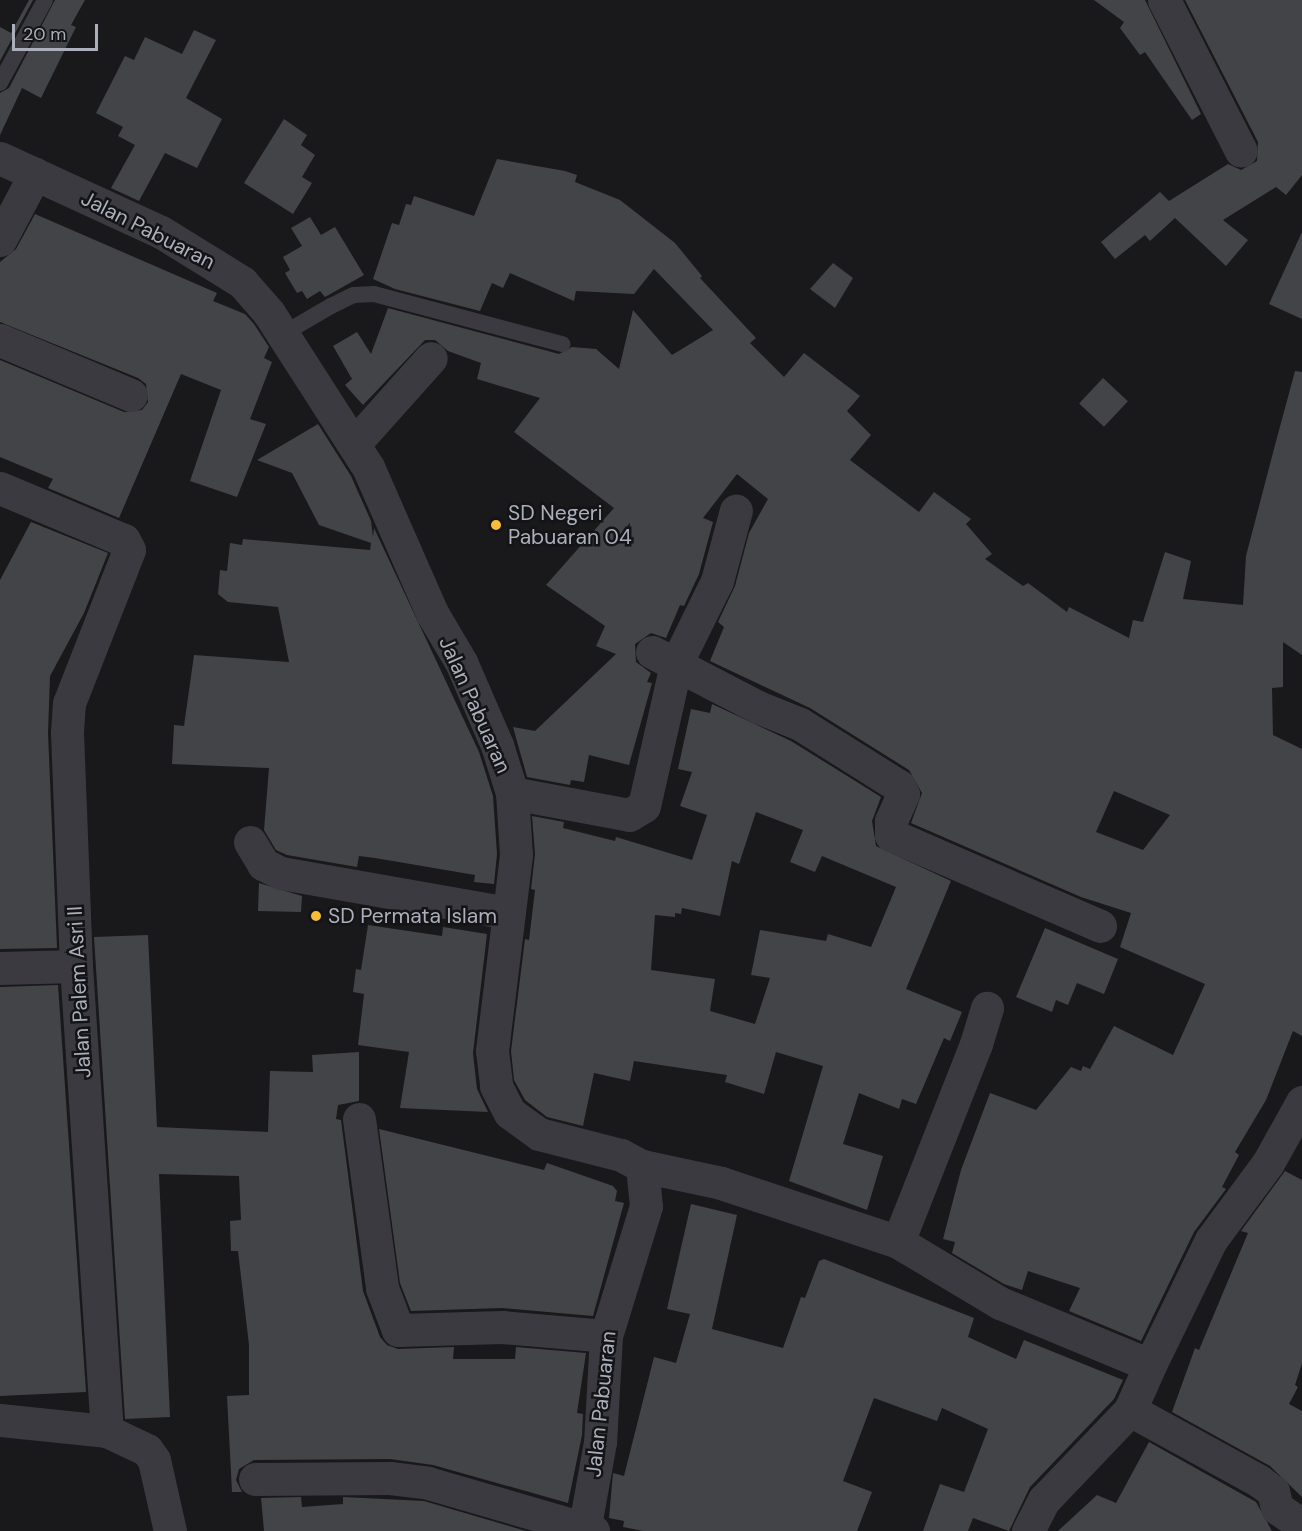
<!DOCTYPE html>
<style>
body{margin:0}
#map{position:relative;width:1302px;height:1531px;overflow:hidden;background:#19191b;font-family:"DM Sans",sans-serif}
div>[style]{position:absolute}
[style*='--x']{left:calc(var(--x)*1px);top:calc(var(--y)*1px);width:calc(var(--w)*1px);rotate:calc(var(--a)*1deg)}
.building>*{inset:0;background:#434448;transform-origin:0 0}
.service>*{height:16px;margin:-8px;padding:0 8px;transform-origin:8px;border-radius:8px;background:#3a3a40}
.minor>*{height:33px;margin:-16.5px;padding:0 16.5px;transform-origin:16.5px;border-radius:16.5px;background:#3a3a40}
.tertiary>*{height:33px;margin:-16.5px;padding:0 16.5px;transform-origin:16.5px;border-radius:16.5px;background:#3a3a40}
.dots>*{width:16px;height:16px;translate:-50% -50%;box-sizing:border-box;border:3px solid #141416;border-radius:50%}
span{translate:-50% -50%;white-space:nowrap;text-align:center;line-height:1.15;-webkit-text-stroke:5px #141416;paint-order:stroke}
.street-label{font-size:21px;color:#abafbb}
.poi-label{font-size:21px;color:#abafbb}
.left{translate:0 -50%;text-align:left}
.scale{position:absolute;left:12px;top:24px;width:86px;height:27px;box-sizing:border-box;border:3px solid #abafbb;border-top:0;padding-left:8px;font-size:18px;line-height:21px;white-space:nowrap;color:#abafbb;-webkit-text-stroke:4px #141416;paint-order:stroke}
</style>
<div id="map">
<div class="building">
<div style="clip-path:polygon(29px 0,33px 0,0 61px,0 27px,11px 33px)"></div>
<div style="clip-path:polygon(55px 0,85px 0,71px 25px,76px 27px,41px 98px,22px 88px,0 135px,0 93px,9px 88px)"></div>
<div style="clip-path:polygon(1094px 0,1145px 0,1201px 114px,1192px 120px,1145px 52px,1140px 55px,1120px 28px,1124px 22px)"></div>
<div style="clip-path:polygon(1185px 0,1302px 0,1302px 175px,1286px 195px,1276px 187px,1223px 220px,1248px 240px,1226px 266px,1175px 218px,1150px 241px,1145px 235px,1115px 259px,1101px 242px,1160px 192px,1169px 201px,1228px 164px,1241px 170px,1257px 161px,1258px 142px)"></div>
<div style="clip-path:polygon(194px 30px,216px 40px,186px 98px,222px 119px,197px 168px,165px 153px,139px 201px,111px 188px,135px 145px,118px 136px,123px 127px,96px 113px,125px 56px,134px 60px,145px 37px,182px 54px)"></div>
<div style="clip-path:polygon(284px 119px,307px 135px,301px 145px,315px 155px,302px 177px,312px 183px,293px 214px,244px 183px)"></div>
<div style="clip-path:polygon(evenodd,497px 159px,565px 171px,577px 175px,575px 182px,620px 200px,675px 243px,702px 276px,700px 278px,756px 338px,750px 343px,784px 377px,804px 353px,860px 396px,847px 411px,871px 435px,850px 460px,919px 512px,934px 492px,971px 519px,966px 524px,992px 554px,985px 559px,1023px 586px,1028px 583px,1067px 612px,1069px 607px,1129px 638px,1133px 620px,1143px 622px,1165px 552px,1191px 561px,1183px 599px,1243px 605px,1246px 556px,1275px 445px,1295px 371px,1302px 372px,1302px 655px,1283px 642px,1283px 687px,1272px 688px,1273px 735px,1302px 749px,1302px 1036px,1293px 1031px,1266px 1100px,1235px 1152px,1239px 1155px,1222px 1187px,1226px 1189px,1194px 1232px,1141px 1341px,1069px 1311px,1080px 1288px,1028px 1271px,1022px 1290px,1004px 1284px,952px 1253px,955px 1242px,943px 1239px,961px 1170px,990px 1093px,1036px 1110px,1071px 1067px,1081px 1071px,1083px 1066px,1090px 1069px,1114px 1026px,1173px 1055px,1205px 984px,1120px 947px,1131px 913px,1081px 897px,911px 823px,922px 793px,909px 770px,810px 708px,710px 661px,724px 627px,718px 622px,735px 586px,749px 533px,768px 499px,737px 474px,703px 518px,713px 522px,699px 574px,684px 606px,680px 605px,666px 638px,651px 633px,635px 644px,636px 662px,651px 673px,647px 682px,652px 683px,629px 765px,589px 755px,584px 782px,571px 780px,570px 785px,527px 777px,513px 727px,535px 731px,616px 654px,596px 646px,605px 626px,546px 585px,614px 508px,514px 432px,540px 398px,477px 379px,481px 363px,448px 351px,435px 340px,425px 340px,363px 405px,345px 385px,352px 379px,333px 346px,357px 332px,371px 354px,388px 308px,559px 354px,572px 347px,596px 349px,619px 369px,633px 310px,672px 355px,713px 330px,654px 269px,634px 294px,576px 291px,574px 301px,510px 273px,503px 288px,492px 283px,480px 311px,395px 289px,373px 279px,392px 223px,399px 225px,406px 204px,411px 205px,414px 196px,474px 216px,497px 159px,1114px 791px,1170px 815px,1143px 850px,1096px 832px,1114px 791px)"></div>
<div style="clip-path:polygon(35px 214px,217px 293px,213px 301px,245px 314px,254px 324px,269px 347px,264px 358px,272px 362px,250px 419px,266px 424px,237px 497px,190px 481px,221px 390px,181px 374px,119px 518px,48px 488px,53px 479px,0 457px,0 360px,124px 412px,142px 410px,148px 402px,146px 384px,138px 378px,0 322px,0 262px,16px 249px)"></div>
<div style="clip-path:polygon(310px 217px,321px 235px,335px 227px,364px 275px,325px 297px,320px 291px,307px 299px,302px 291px,297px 293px,285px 273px,290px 270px,283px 257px,302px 246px,291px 228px)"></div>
<div style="clip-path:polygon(1302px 232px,1302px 319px,1269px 304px)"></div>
<div style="clip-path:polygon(833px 263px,853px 278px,835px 308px,810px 289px)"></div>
<div style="left:1103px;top:378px;width:34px;height:35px;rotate:43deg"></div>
<div style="clip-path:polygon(318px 424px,351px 476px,371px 521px,373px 537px,374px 528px,479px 752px,493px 796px,497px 854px,494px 884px,474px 882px,475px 875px,375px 858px,359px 856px,357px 867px,287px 855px,276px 850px,264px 830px,269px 768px,172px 764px,174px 725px,184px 726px,194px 655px,289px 662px,278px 607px,228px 602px,218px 594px,220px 570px,227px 571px,230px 543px,242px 545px,243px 539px,370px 550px,371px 543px,319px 525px,292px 473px,257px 460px)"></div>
<div style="clip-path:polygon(31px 522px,108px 553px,84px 613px,50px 676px,48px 733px,57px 948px,0 949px,0 580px)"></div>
<div style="clip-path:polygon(evenodd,712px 704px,791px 741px,881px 797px,872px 821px,876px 846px,951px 881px,906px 989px,962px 1012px,950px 1041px,944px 1038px,916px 1104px,902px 1099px,899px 1109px,859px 1093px,843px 1144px,883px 1156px,867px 1210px,789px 1181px,823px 1066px,776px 1052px,764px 1094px,725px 1082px,727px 1075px,634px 1061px,630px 1081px,594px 1073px,583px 1126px,547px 1117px,525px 1100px,514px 1080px,511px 1051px,525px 939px,529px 940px,535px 890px,531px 889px,535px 854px,532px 816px,564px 822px,563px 828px,615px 841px,616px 837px,692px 860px,707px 815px,680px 806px,692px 772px,678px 769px,691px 709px,710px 713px,712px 704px,756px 812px,803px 830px,790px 862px,815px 872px,822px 856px,896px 887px,871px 947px,828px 934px,826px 941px,760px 930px,751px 975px,770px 978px,755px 1024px,710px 1011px,715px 979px,651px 970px,655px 915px,675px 917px,675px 913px,681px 914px,682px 908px,720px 916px,732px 861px,739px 864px,756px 812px)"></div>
<div style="clip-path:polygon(259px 883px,302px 896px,301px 912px,258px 911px)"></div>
<div style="clip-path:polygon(368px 925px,442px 936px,443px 927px,487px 934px,473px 1053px,477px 1089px,488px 1112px,400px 1108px,409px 1052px,358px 1045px,364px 994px,353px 992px,356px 969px,361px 970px)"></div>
<div style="clip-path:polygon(1045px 928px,1118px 959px,1104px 994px,1077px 983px,1068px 1005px,1056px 1000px,1052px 1012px,1016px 997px)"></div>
<div style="clip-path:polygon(148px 935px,157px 1127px,268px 1132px,270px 1071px,313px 1072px,312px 1055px,359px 1052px,359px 1101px,338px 1105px,336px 1119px,341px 1120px,363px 1291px,380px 1337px,387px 1345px,398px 1349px,454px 1347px,453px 1359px,515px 1359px,516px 1347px,586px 1353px,577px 1413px,583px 1414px,582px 1435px,568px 1503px,433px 1465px,390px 1459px,254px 1460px,239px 1469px,236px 1480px,242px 1492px,232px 1492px,227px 1396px,249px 1395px,249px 1345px,238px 1251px,231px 1251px,230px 1221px,241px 1220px,239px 1176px,159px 1174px,170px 1417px,125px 1419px,94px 937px)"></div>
<div style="clip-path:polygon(58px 985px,86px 1392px,0 1396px,0 987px)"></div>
<div style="clip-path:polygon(379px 1129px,544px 1170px,547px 1163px,613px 1186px,617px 1191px,615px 1201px,624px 1203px,593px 1316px,502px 1308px,411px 1311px,400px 1283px)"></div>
<div style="clip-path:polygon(1285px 1171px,1302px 1180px,1302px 1363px,1295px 1385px,1298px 1387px,1289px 1404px,1302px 1411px,1302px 1497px,1270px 1466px,1172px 1412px,1195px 1348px,1199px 1350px,1248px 1233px,1241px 1231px)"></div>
<div style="clip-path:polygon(691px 1204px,737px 1215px,712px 1329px,783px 1348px,801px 1297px,805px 1298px,819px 1261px,824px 1259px,974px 1318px,968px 1337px,1016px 1359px,1024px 1340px,1123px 1380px,1114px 1399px,1030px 1487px,1009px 1531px,973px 1518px,968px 1531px,923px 1531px,940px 1484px,964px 1492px,988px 1429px,942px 1408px,937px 1421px,874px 1398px,843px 1481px,872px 1492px,857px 1531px,643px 1531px,623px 1527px,624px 1521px,609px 1518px,613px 1473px,624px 1476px,654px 1357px,676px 1363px,690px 1314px,667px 1309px)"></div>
<div style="clip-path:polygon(1149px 1442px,1256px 1502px,1272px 1531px,1058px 1531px,1097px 1495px,1116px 1503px)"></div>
<div style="clip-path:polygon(301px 1497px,302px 1507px,343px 1504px,343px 1497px,424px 1501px,526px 1531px,264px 1531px,261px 1498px)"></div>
</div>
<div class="service">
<div style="--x:0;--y:83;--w:94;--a:-61.5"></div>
<div style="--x:283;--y:334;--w:56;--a:-30.3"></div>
<div style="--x:331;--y:306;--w:25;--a:-26"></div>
<div style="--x:354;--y:295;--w:20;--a:-3"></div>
<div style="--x:374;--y:294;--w:195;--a:14.9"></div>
</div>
<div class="minor">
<div style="--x:1164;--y:0;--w:169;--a:63"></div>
<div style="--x:0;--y:240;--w:75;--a:-62.1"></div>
<div style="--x:0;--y:340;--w:142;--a:22.8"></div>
<div style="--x:354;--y:444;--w:115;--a:-48.2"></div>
<div style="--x:0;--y:488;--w:134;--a:22.8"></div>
<div style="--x:124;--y:540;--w:11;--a:63"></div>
<div style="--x:129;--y:550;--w:164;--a:111.4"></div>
<div style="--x:69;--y:703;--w:29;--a:94"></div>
<div style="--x:67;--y:732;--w:234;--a:87.8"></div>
<div style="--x:76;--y:966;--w:466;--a:86.2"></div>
<div style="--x:652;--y:652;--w:119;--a:27.4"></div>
<div style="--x:758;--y:707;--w:45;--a:22"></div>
<div style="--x:800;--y:724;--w:117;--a:32.1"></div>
<div style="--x:899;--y:786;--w:9;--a:63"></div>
<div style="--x:903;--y:794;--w:30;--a:114"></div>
<div style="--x:891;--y:821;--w:14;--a:90"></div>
<div style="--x:891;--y:835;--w:228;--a:23.5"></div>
<div style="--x:512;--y:793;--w:119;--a:10.6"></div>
<div style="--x:629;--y:815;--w:17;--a:-31"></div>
<div style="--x:644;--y:806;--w:146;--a:-77.3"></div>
<div style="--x:676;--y:664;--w:93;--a:-63.7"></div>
<div style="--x:717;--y:581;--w:73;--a:-75"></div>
<div style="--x:250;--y:842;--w:26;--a:59"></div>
<div style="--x:263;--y:864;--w:20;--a:27"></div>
<div style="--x:281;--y:873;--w:231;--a:10"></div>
<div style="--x:0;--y:968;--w:76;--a:-1.5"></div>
<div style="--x:359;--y:1119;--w:171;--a:82.2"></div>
<div style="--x:382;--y:1288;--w:45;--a:69.1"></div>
<div style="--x:398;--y:1330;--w:104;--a:-1.7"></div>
<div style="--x:502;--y:1327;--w:104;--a:4.9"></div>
<div style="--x:642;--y:1166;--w:81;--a:12.1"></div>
<div style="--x:721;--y:1183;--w:187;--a:18.4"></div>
<div style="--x:898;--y:1242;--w:119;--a:30.9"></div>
<div style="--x:1000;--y:1303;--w:162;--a:22.5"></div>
<div style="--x:1150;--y:1365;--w:139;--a:-64"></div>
<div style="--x:1211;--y:1240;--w:96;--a:-53.5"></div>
<div style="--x:1268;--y:1163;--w:70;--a:-60.9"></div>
<div style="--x:898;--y:1242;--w:213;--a:-68.5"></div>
<div style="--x:976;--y:1044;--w:38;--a:-73"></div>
<div style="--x:1130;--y:1410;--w:147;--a:28.8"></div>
<div style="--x:1259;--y:1481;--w:17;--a:36"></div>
<div style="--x:1273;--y:1491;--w:17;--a:77"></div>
<div style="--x:1277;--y:1508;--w:30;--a:34"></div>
<div style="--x:0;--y:1420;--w:108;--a:5.9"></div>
<div style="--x:107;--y:1431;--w:44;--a:25.4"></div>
<div style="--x:147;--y:1450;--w:12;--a:55"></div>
<div style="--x:154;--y:1460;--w:73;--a:77.3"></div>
<div style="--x:255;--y:1479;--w:135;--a:-0.4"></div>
<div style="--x:390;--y:1478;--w:38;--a:7"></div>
<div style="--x:428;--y:1483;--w:172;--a:16.2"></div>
<div style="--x:1028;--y:1531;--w:35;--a:-63"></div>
<div style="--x:1044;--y:1500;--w:124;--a:-46.3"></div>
<div style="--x:1130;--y:1410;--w:49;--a:-66"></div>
</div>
<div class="tertiary">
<div style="--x:0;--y:158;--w:177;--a:24.7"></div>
<div style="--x:161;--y:232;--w:95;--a:31.7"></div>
<div style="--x:242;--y:282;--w:41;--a:48.9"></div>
<div style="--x:269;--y:313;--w:183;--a:57.3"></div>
<div style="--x:368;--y:467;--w:159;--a:66.3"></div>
<div style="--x:432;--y:613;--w:57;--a:59.4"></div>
<div style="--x:461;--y:662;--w:90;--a:66.6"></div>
<div style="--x:497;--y:745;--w:50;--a:72.6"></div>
<div style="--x:512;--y:793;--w:62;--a:86.3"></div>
<div style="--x:516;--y:855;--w:197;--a:97"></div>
<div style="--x:492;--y:1051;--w:35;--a:83"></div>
<div style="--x:496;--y:1086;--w:30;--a:63"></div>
<div style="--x:510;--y:1113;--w:36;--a:36"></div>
<div style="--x:539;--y:1134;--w:85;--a:14.4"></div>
<div style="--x:621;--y:1155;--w:24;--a:28"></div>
<div style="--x:642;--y:1166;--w:40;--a:84.3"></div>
<div style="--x:646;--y:1206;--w:136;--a:107.1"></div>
<div style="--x:606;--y:1336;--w:106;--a:93.2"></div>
<div style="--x:600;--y:1442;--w:90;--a:100.2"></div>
</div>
<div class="dots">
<div style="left:496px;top:525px;background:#f5be36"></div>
<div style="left:316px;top:916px;background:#f5be36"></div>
</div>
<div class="street-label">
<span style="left:148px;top:230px;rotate:27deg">Jalan Pabuaran</span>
<span style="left:475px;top:705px;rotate:66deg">Jalan Pabuaran</span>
<span style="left:79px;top:992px;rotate:-93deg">Jalan Palem Asri II</span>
<span style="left:601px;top:1404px;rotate:-84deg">Jalan Pabuaran</span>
</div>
<div class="poi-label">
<span class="left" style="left:508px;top:525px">SD Negeri<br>Pabuaran 04</span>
<span class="left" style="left:328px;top:916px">SD Permata Islam</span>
</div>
<div class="scale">20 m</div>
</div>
